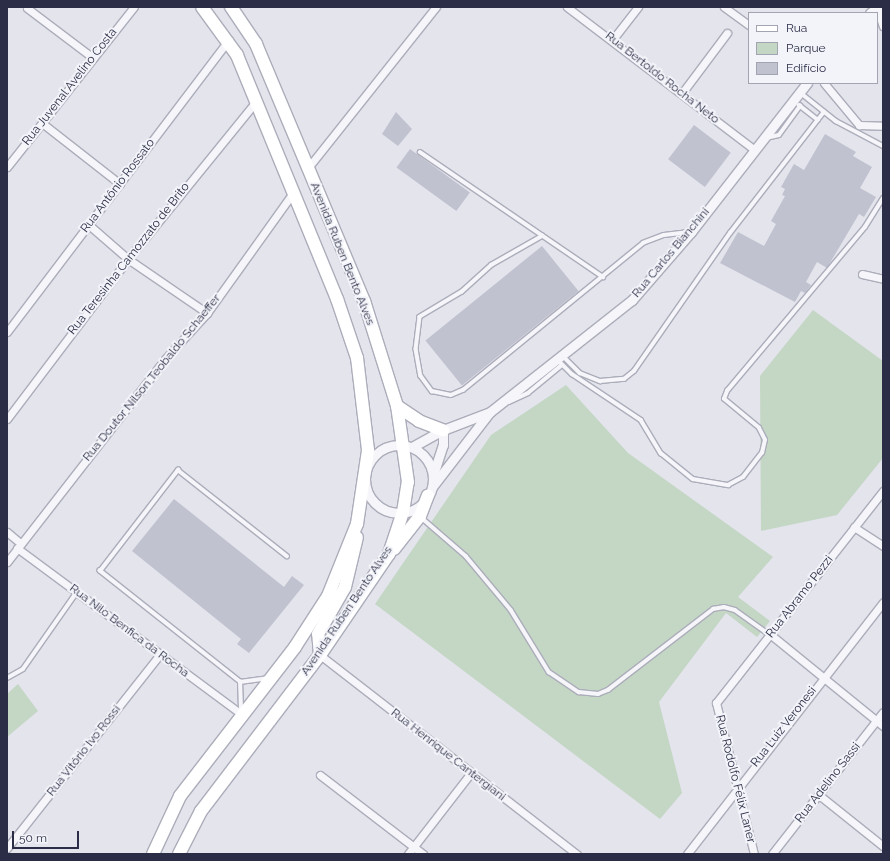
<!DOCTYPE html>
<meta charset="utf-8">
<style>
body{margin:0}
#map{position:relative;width:890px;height:861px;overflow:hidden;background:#e3e4ec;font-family:Raleway,sans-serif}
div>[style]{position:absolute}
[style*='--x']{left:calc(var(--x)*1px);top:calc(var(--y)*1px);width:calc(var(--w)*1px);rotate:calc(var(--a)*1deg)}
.green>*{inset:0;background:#c4d6c4}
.building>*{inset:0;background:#c0c2cf;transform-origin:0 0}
.roads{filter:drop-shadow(1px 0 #acadba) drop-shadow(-1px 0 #acadba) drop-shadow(0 1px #acadba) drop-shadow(0 -1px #acadba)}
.service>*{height:3.5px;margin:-1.75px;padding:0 1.75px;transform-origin:1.75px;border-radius:1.75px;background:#f6f6fa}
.minor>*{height:7px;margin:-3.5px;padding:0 3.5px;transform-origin:3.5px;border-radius:3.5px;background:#f6f6fa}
.tertiary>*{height:9px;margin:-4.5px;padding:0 4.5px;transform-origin:4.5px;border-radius:4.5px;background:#f6f6fa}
.tertiary>.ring{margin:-4.5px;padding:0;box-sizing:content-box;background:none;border:9px solid #f6f6fa;border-radius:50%}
.primary>*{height:12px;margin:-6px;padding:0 6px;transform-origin:6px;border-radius:6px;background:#fff}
span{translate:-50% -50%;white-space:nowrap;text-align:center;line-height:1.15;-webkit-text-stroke:4px #f3f4f9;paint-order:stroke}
.street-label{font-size:12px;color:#2a2d45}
.frame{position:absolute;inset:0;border:8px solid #2a2d45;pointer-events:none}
.legend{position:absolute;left:748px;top:12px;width:130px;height:72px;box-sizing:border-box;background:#f3f4f9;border:1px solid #a3a4b1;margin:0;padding:5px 7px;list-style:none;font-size:12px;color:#2a2d45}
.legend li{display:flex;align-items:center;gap:8px;height:20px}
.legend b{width:20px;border:1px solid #a3a4b1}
.scale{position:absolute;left:12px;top:831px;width:67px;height:18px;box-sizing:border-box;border:2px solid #2a2d45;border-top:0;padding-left:5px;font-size:12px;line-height:14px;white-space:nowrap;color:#2a2d45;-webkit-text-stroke:3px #f3f4f9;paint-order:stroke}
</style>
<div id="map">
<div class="green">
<div style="clip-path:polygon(813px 310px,883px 361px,883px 458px,837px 515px,761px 531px,760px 376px)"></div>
<div style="clip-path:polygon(566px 385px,628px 453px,773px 557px,738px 597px,770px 621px,757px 637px,726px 613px,659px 702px,682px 793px,660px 819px,375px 604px,491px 435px)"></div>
<div style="clip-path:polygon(18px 684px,38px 711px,7px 737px,7px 694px)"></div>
</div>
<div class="building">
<div style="clip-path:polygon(396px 112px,412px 129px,398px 146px,382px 134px)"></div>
<div style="left:694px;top:125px;width:46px;height:43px;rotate:37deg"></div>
<div style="clip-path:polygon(825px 134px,856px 152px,853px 156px,872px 167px,860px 188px,876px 197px,864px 217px,859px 214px,827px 268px,817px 262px,806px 282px,811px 285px,805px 293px,801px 291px,795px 302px,720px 263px,738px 232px,764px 246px,776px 224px,771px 221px,785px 196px,782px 195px,785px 189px,781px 187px,794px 164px,804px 170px)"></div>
<div style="left:410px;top:149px;width:74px;height:23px;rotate:36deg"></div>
<div style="left:542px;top:246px;width:58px;height:150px;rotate:51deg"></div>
<div style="clip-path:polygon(174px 499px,284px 587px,292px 576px,304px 585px,249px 653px,237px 644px,241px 639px,132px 551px)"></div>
</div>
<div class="roads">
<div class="service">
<div style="--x:801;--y:93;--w:45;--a:38.7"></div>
<div style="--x:836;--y:121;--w:53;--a:28"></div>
<div style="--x:799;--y:105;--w:24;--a:38"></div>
<div style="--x:766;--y:138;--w:13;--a:-13"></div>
<div style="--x:779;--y:135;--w:36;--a:-54"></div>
<div style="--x:420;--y:152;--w:222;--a:34.3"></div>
<div style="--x:543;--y:236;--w:59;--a:150.4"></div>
<div style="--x:492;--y:265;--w:40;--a:138"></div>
<div style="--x:462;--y:292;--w:49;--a:149.2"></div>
<div style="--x:420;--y:317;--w:32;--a:97"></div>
<div style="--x:416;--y:349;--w:27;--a:80"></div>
<div style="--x:421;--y:376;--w:19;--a:54"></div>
<div style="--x:432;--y:391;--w:19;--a:12"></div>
<div style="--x:451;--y:395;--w:13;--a:-23"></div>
<div style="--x:463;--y:390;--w:232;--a:-39.2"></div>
<div style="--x:643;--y:243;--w:22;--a:-21"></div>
<div style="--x:664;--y:235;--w:25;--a:-7"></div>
<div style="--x:563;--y:356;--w:24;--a:45"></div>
<div style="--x:580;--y:373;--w:22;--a:22"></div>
<div style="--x:600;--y:381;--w:24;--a:-5"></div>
<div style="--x:624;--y:379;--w:13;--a:-39"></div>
<div style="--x:634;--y:371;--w:168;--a:-55.2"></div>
<div style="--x:730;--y:233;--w:153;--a:-52.2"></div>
<div style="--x:558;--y:360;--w:20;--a:45"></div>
<div style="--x:572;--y:374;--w:83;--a:33.7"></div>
<div style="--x:641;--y:420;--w:39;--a:59"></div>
<div style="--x:661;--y:453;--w:41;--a:39.1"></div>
<div style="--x:693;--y:479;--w:36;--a:10"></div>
<div style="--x:728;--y:485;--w:17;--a:-28"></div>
<div style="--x:743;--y:477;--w:31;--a:-52"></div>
<div style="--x:762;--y:453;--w:13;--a:-77"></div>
<div style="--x:765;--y:440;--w:13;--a:-117"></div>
<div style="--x:759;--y:428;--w:45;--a:-140.4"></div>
<div style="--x:724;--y:399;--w:9;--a:-69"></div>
<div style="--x:727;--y:391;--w:214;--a:-49.9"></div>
<div style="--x:865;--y:227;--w:34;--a:-58"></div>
<div style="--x:509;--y:402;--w:21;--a:-25"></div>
<div style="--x:528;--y:393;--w:44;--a:-39.5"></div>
<div style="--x:422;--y:518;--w:58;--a:40.8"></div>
<div style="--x:466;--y:556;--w:70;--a:50.2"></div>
<div style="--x:511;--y:610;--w:73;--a:58.5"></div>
<div style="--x:549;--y:672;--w:36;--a:34"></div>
<div style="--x:579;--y:692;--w:19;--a:6"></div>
<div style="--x:598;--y:694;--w:11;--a:-22"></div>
<div style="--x:608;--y:690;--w:133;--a:-37.6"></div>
<div style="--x:713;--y:609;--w:11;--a:-10"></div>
<div style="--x:724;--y:607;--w:11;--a:15"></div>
<div style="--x:735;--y:610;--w:43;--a:35.5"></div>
<div style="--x:7;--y:678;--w:18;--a:-29"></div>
<div style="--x:23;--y:669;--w:94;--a:-55"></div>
<div style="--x:240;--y:682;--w:27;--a:-8"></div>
<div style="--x:241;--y:709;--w:27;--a:-92"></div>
<div style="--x:240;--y:682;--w:179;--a:-141.6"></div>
<div style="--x:100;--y:571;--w:128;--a:-52.3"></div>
<div style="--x:178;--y:470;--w:139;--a:38.3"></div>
</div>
<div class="minor">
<div style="--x:567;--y:7;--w:236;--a:37.3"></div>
<div style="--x:724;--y:7;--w:31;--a:36"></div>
<div style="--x:27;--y:8;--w:83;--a:37.1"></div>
<div style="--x:877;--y:8;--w:19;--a:72"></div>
<div style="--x:613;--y:39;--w:41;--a:-52"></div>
<div style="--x:824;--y:83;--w:55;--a:50.2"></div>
<div style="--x:859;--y:125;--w:24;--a:2"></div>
<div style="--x:682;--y:93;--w:75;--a:-53.1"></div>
<div style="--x:42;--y:123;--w:99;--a:38"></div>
<div style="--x:7;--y:167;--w:204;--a:-51.6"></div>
<div style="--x:307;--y:169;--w:207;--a:-51.5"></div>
<div style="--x:89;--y:225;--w:52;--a:41.1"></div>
<div style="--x:128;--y:259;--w:96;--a:34.4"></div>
<div style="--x:862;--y:274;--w:22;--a:13"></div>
<div style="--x:7;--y:332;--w:367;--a:-52.8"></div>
<div style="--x:7;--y:419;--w:201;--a:-52.9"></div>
<div style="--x:128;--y:259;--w:201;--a:-50.9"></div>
<div style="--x:854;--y:527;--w:35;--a:33"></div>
<div style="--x:7;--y:532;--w:17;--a:40"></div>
<div style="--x:17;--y:548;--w:279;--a:36.5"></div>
<div style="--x:7;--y:562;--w:256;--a:-52.1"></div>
<div style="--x:164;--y:360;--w:64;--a:-47.5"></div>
<div style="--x:207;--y:313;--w:148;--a:-54.4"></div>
<div style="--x:771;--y:635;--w:144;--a:39.1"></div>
<div style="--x:320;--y:655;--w:325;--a:37.8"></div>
<div style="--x:320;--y:775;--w:130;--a:37.5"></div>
<div style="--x:819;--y:795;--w:82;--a:38.6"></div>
<div style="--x:7;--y:848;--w:247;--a:-51.7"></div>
<div style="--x:408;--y:854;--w:101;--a:-52.2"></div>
<div style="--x:687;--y:854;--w:319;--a:-52.1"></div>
<div style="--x:754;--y:854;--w:156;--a:-104.1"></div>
<div style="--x:716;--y:703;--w:270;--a:-51.8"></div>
<div style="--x:772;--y:854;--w:180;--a:-52"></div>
</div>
<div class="tertiary">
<div style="--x:870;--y:13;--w:10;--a:-37"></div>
<div class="ring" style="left:365px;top:445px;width:59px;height:59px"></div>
<div style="--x:412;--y:447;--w:35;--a:-29"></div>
<div style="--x:443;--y:430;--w:50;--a:-21"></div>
<div style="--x:490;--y:412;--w:181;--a:-38.3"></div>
<div style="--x:632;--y:300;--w:90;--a:-49.1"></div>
<div style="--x:691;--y:232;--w:189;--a:-52.1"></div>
<div style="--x:433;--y:475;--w:32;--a:-72"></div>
<div style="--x:443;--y:445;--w:15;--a:-90"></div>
<div style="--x:432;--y:487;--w:93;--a:-52.4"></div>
</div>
<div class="primary">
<div style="--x:397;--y:406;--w:27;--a:34"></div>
<div style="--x:419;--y:421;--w:26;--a:21"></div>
<div style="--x:394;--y:549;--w:42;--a:-51.8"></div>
<div style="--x:420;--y:516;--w:22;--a:-69"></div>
<div style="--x:320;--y:655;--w:21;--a:-95"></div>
<div style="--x:318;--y:634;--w:54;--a:-60.1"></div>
<div style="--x:345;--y:587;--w:51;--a:-76.5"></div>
<div style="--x:153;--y:854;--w:64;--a:-65"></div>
<div style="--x:180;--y:796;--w:188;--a:-52.3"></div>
<div style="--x:295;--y:647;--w:61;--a:-57.1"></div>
<div style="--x:328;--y:596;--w:78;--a:-68.1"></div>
<div style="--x:357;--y:524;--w:75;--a:-81.5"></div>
<div style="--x:368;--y:450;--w:93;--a:-96.8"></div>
<div style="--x:357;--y:358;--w:62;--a:-108.7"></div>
<div style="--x:337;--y:299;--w:264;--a:-112.3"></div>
<div style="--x:237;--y:55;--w:59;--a:-126.1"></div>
<div style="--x:179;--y:854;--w:48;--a:-62.9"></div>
<div style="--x:201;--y:811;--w:196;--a:-52.7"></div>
<div style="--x:320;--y:655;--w:122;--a:-55.7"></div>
<div style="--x:389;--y:554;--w:44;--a:-71.6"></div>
<div style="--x:403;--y:512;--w:30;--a:-81"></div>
<div style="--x:408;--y:482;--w:77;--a:-98.2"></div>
<div style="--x:397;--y:406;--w:110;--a:-107.4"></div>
<div style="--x:364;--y:301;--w:279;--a:-112.8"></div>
<div style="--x:256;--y:44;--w:45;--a:-124"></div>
</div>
</div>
<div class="street-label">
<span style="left:662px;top:78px;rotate:38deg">Rua Bertoldo Rocha Neto</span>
<span style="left:70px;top:87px;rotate:-52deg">Rua Juvenal Avelino Costa</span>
<span style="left:118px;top:186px;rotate:-53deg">Rua Antônio Rossato</span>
<span style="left:671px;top:253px;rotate:-50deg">Rua Carlos Bianchini</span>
<span style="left:342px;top:254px;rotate:68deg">Avenida Ruben Bento Alves</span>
<span style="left:129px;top:259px;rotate:-52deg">Rua Teresinha Camozzato de Brito</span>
<span style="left:152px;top:378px;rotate:-51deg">Rua Doutor Nílson Teobaldo Schaeffer</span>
<span style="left:800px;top:597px;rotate:-52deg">Rua Abramo Pezzi</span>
<span style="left:347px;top:611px;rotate:-56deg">Avenida Ruben Bento Alves</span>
<span style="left:129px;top:631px;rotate:37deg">Rua Nilo Benfica da Rocha</span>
<span style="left:784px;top:727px;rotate:-52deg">Rua Luiz Veronesi</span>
<span style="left:84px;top:751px;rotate:-52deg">Rua Vitório Ivo Rossi</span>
<span style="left:448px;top:755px;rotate:38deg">Rua Henrique Cantergiani</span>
<span style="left:735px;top:779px;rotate:76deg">Rua Rodolfo Félix Laner</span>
<span style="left:828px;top:783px;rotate:-52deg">Rua Adelino Sassi</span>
</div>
<div class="frame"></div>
<ul class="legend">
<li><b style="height:5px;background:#fff"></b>Rua</li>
<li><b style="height:11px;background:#c4d6c4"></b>Parque</li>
<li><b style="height:11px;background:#c0c2cf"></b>Edifício</li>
</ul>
<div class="scale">50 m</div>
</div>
